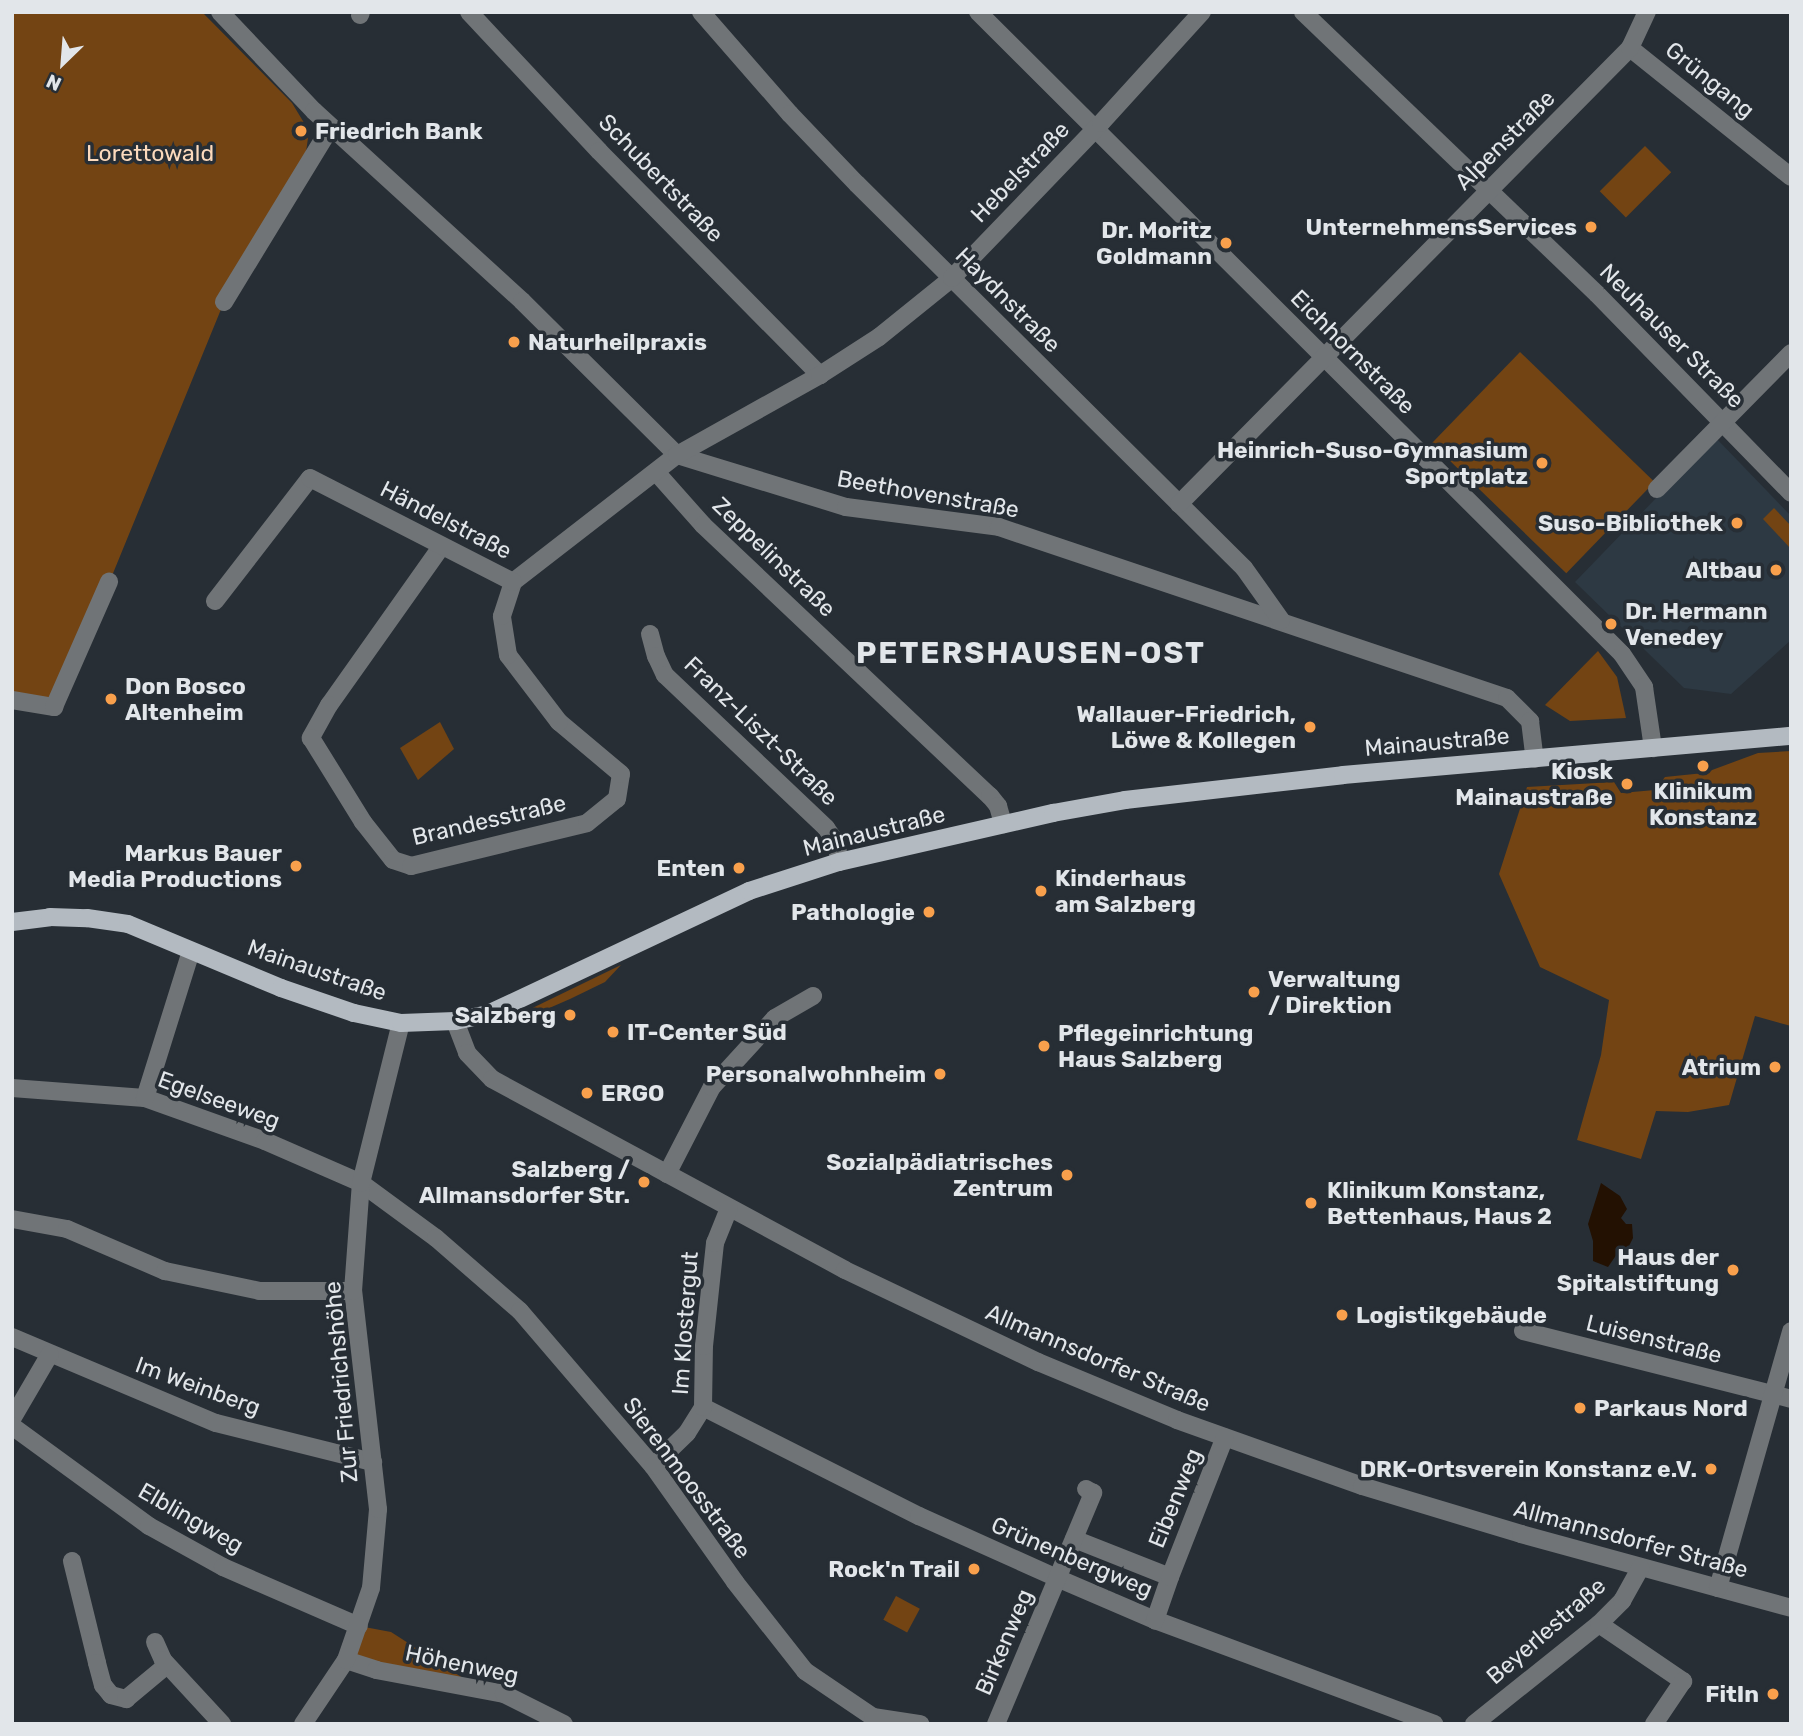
<!DOCTYPE html>
<meta charset="utf-8">
<style>
body{margin:0}
#map{position:relative;width:1803px;height:1736px;overflow:hidden;background:#272e35;font-family:Rubik,sans-serif}
div>[style]{position:absolute}
[style*='--x']{left:calc(var(--x)*1px);top:calc(var(--y)*1px);width:calc(var(--w)*1px);rotate:calc(var(--a)*1deg)}
.built>*{inset:0;background:#2d3943}
.green>*{inset:0;background:#734413;transform-origin:0 0}
.water>*{inset:0;background:#231102}
.minor>*{height:18px;margin:-9px;padding:0 9px;transform-origin:9px;border-radius:9px;background:#707477}
.major>*{height:18px;margin:-9px;padding:0 9px;transform-origin:9px;border-radius:9px;background:#b3bac1}
.dots>*{width:19px;height:19px;translate:-50% -50%;box-sizing:border-box;border:4px solid #272e35;border-radius:50%}
span{translate:-50% -50%;white-space:nowrap;text-align:center;line-height:1.15;-webkit-text-stroke:7px #272e35;paint-order:stroke}
.street-label{font-size:23px;color:#e2e6ea}
.poi-label{font-size:23px;color:#e2e6ea;font-weight:700}
.left{translate:0 -50%;text-align:left}
.right{translate:-100% -50%;text-align:right}
.park-label{font-size:23px;color:#fcdabd}
.district-label{font-size:30px;color:#e2e6ea;font-weight:700;letter-spacing:2px}
.frame{position:absolute;inset:0;border:14px solid #e2e6ea;pointer-events:none}
.north{position:absolute;left:28px;top:28px;width:70px;height:70px;-webkit-text-stroke:5px #272e35;paint-order:stroke;rotate:205deg;font-size:19px;font-weight:700;line-height:28px;text-align:center;color:#e2e6ea}
.north::after{content:'';display:block;margin:auto;width:24px;height:32px;background:#e2e6ea;clip-path:polygon(50% 0,100% 100%,50% 72%,0 100%)}
</style>
<div id="map">
<div class="built">
<div style="clip-path:polygon(1715px 437px,1791px 516px,1791px 640px,1731px 694px,1684px 688px,1575px 582px)"></div>
</div>
<div class="green">
<div style="clip-path:polygon(12px 12px,202px 12px,292px 103px,309px 131px,306px 152px,224px 302px,98px 610px,54px 707px,12px 700px)"></div>
<div style="left:1645px;top:146px;width:37px;height:64px;rotate:45deg"></div>
<div style="left:1520px;top:352px;width:187px;height:127px;rotate:44deg"></div>
<div style="clip-path:polygon(1774px 508px,1791px 526px,1790px 548px,1763px 519px)"></div>
<div style="clip-path:polygon(1598px 651px,1617px 677px,1626px 718px,1570px 721px,1545px 705px)"></div>
<div style="clip-path:polygon(440px 722px,454px 749px,418px 780px,400px 748px)"></div>
<div style="clip-path:polygon(1791px 751px,1791px 1026px,1755px 1016px,1729px 1105px,1688px 1112px,1656px 1111px,1641px 1159px,1577px 1140px,1601px 1055px,1609px 1000px,1540px 967px,1499px 874px,1527px 787px,1614px 782px,1621px 793px,1655px 790px,1665px 777px,1704px 773px,1758px 753px)"></div>
<div style="clip-path:polygon(621px 965px,605px 982px,570px 999px,547px 1009px,518px 1015px)"></div>
<div style="left:896px;top:1596px;width:27px;height:27px;rotate:28deg"></div>
<div style="clip-path:polygon(359px 1626px,391px 1632px,480px 1689px,347px 1659px)"></div>
</div>
<div class="water">
<div style="clip-path:polygon(1601px 1183px,1620px 1196px,1627px 1209px,1621px 1218px,1626px 1224px,1632px 1224px,1633px 1238px,1625px 1254px,1617px 1254px,1608px 1267px,1593px 1261px,1593px 1241px,1588px 1224px)"></div>
</div>
<div class="minor">
<div style="--x:220;--y:12;--w:137;--a:46.5"></div>
<div style="--x:314;--y:111;--w:282;--a:42.4"></div>
<div style="--x:522;--y:301;--w:218;--a:44.8"></div>
<div style="--x:677;--y:455;--w:177;--a:17.1"></div>
<div style="--x:846;--y:507;--w:154;--a:7.4"></div>
<div style="--x:999;--y:527;--w:536;--a:18.6"></div>
<div style="--x:1507;--y:698;--w:33;--a:45"></div>
<div style="--x:1530;--y:721;--w:38;--a:83"></div>
<div style="--x:469;--y:12;--w:190;--a:46.9"></div>
<div style="--x:599;--y:151;--w:315;--a:45.4"></div>
<div style="--x:701;--y:12;--w:135;--a:48.9"></div>
<div style="--x:790;--y:114;--w:97;--a:46.3"></div>
<div style="--x:857;--y:184;--w:545;--a:44.78"></div>
<div style="--x:1244;--y:568;--w:64;--a:54.6"></div>
<div style="--x:978;--y:12;--w:909;--a:44.91"></div>
<div style="--x:1622;--y:654;--w:40;--a:56"></div>
<div style="--x:1644;--y:687;--w:62;--a:81.6"></div>
<div style="--x:1303;--y:12;--w:407;--a:43.8"></div>
<div style="--x:1597;--y:294;--w:278;--a:45.7"></div>
<div style="--x:360;--y:15;--w:3;--a:-72"></div>
<div style="--x:1630;--y:48;--w:206;--a:38.7"></div>
<div style="--x:224;--y:302;--w:205;--a:-58.6"></div>
<div style="--x:656;--y:472;--w:71;--a:48.4"></div>
<div style="--x:703;--y:525;--w:395;--a:43.4"></div>
<div style="--x:990;--y:796;--w:13;--a:51"></div>
<div style="--x:998;--y:806;--w:19;--a:74"></div>
<div style="--x:1657;--y:489;--w:191;--a:-45.4"></div>
<div style="--x:1179;--y:504;--w:641;--a:-45.32"></div>
<div style="--x:1630;--y:48;--w:40;--a:-65"></div>
<div style="--x:441;--y:547;--w:194;--a:125.3"></div>
<div style="--x:329;--y:705;--w:38;--a:119"></div>
<div style="--x:311;--y:738;--w:99;--a:58.2"></div>
<div style="--x:363;--y:822;--w:48;--a:51.7"></div>
<div style="--x:393;--y:860;--w:19;--a:18"></div>
<div style="--x:411;--y:866;--w:181;--a:-13.7"></div>
<div style="--x:587;--y:823;--w:38;--a:-39"></div>
<div style="--x:617;--y:799;--w:25;--a:-81"></div>
<div style="--x:621;--y:774;--w:81;--a:-140"></div>
<div style="--x:559;--y:722;--w:84;--a:-127.3"></div>
<div style="--x:508;--y:655;--w:39;--a:-99"></div>
<div style="--x:502;--y:616;--w:36;--a:-72"></div>
<div style="--x:513;--y:582;--w:207;--a:-37.8"></div>
<div style="--x:677;--y:455;--w:164;--a:-29.2"></div>
<div style="--x:820;--y:375;--w:70;--a:-32.8"></div>
<div style="--x:879;--y:337;--w:94;--a:-38.9"></div>
<div style="--x:952;--y:278;--w:215;--a:-46.1"></div>
<div style="--x:1101;--y:123;--w:150;--a:-47.7"></div>
<div style="--x:215;--y:601;--w:155;--a:-52.3"></div>
<div style="--x:310;--y:478;--w:228;--a:27.1"></div>
<div style="--x:650;--y:634;--w:23;--a:75"></div>
<div style="--x:656;--y:656;--w:21;--a:65"></div>
<div style="--x:665;--y:675;--w:222;--a:43.5"></div>
<div style="--x:826;--y:828;--w:19;--a:55"></div>
<div style="--x:837;--y:844;--w:18;--a:84"></div>
<div style="--x:12;--y:700;--w:43;--a:9.5"></div>
<div style="--x:54;--y:707;--w:137;--a:-66.3"></div>
<div style="--x:455;--y:1021;--w:34;--a:69"></div>
<div style="--x:467;--y:1053;--w:36;--a:46"></div>
<div style="--x:492;--y:1079;--w:401;--a:28.4"></div>
<div style="--x:845;--y:1270;--w:214;--a:25.5"></div>
<div style="--x:1038;--y:1362;--w:151;--a:22.6"></div>
<div style="--x:1177;--y:1420;--w:196;--a:19.6"></div>
<div style="--x:1362;--y:1486;--w:166;--a:16.8"></div>
<div style="--x:1521;--y:1534;--w:280;--a:15.3"></div>
<div style="--x:12;--y:1088;--w:133;--a:4.3"></div>
<div style="--x:145;--y:1098;--w:127;--a:19.7"></div>
<div style="--x:265;--y:1141;--w:105;--a:23.6"></div>
<div style="--x:361;--y:1183;--w:93;--a:36.3"></div>
<div style="--x:436;--y:1238;--w:111;--a:41"></div>
<div style="--x:520;--y:1311;--w:204;--a:49.4"></div>
<div style="--x:653;--y:1466;--w:142;--a:54.7"></div>
<div style="--x:735;--y:1582;--w:113;--a:51.8"></div>
<div style="--x:805;--y:1671;--w:82;--a:34.1"></div>
<div style="--x:873;--y:1717;--w:48;--a:8.5"></div>
<div style="--x:145;--y:1098;--w:154;--a:-72.6"></div>
<div style="--x:667;--y:1174;--w:98;--a:-62.7"></div>
<div style="--x:712;--y:1087;--w:93;--a:-47.6"></div>
<div style="--x:775;--y:1018;--w:44;--a:-30.1"></div>
<div style="--x:12;--y:1219;--w:56;--a:10.3"></div>
<div style="--x:67;--y:1229;--w:107;--a:23.2"></div>
<div style="--x:165;--y:1271;--w:97;--a:11.9"></div>
<div style="--x:260;--y:1291;--w:93;--a:0"></div>
<div style="--x:1523;--y:1331;--w:276;--a:14.2"></div>
<div style="--x:12;--y:1337;--w:221;--a:22.9"></div>
<div style="--x:216;--y:1423;--w:162;--a:14"></div>
<div style="--x:703;--y:1407;--w:242;--a:26.8"></div>
<div style="--x:919;--y:1516;--w:151;--a:24.2"></div>
<div style="--x:1057;--y:1578;--w:107;--a:23.2"></div>
<div style="--x:1155;--y:1620;--w:298;--a:20.4"></div>
<div style="--x:12;--y:1419;--w:75;--a:-59.7"></div>
<div style="--x:12;--y:1426;--w:170;--a:36.1"></div>
<div style="--x:149;--y:1526;--w:85;--a:29"></div>
<div style="--x:223;--y:1567;--w:148;--a:23.5"></div>
<div style="--x:653;--y:1466;--w:47;--a:-44.1"></div>
<div style="--x:687;--y:1433;--w:31;--a:-58"></div>
<div style="--x:703;--y:1407;--w:61;--a:-89.1"></div>
<div style="--x:704;--y:1346;--w:104;--a:-83.9"></div>
<div style="--x:715;--y:1243;--w:37;--a:-68"></div>
<div style="--x:1074;--y:1539;--w:103;--a:21.6"></div>
<div style="--x:1170;--y:1577;--w:46;--a:109.2"></div>
<div style="--x:72;--y:1561;--w:105;--a:76.2"></div>
<div style="--x:97;--y:1663;--w:23;--a:75"></div>
<div style="--x:103;--y:1685;--w:13;--a:51"></div>
<div style="--x:111;--y:1695;--w:16;--a:15"></div>
<div style="--x:126;--y:1699;--w:53;--a:-39.7"></div>
<div style="--x:1170;--y:1577;--w:150;--a:-68.6"></div>
<div style="--x:1718;--y:1588;--w:267;--a:-74.1"></div>
<div style="--x:1599;--y:1624;--w:102;--a:34.2"></div>
<div style="--x:1683;--y:1681;--w:52;--a:124"></div>
<div style="--x:155;--y:1642;--w:20;--a:66"></div>
<div style="--x:163;--y:1660;--w:87;--a:47.3"></div>
<div style="--x:346;--y:1660;--w:32;--a:18"></div>
<div style="--x:376;--y:1670;--w:130;--a:10.6"></div>
<div style="--x:504;--y:1694;--w:67;--a:26.6"></div>
<div style="--x:303;--y:1724;--w:77;--a:-56.1"></div>
<div style="--x:346;--y:1660;--w:76;--a:-70.9"></div>
<div style="--x:371;--y:1588;--w:79;--a:-84.9"></div>
<div style="--x:378;--y:1509;--w:219;--a:-96.5"></div>
<div style="--x:353;--y:1291;--w:108;--a:-85.8"></div>
<div style="--x:361;--y:1183;--w:165;--a:-76"></div>
<div style="--x:996;--y:1724;--w:251;--a:-67.2"></div>
<div style="--x:1093;--y:1493;--w:8;--a:-150"></div>
<div style="--x:1474;--y:1724;--w:160;--a:-38.7"></div>
<div style="--x:1599;--y:1624;--w:33;--a:-45"></div>
<div style="--x:1622;--y:1601;--w:38;--a:-61"></div>
</div>
<div class="major">
<div style="--x:12;--y:922;--w:38;--a:-7"></div>
<div style="--x:50;--y:917;--w:37;--a:2"></div>
<div style="--x:87;--y:918;--w:41;--a:8.3"></div>
<div style="--x:128;--y:924;--w:166;--a:22.7"></div>
<div style="--x:281;--y:988;--w:77;--a:18.9"></div>
<div style="--x:354;--y:1013;--w:48;--a:12"></div>
<div style="--x:401;--y:1023;--w:54;--a:-2.1"></div>
<div style="--x:455;--y:1021;--w:34;--a:-12"></div>
<div style="--x:488;--y:1014;--w:289;--a:-25.2"></div>
<div style="--x:749;--y:891;--w:95;--a:-17.9"></div>
<div style="--x:839;--y:862;--w:220;--a:-12.9"></div>
<div style="--x:1053;--y:813;--w:73;--a:-10.2"></div>
<div style="--x:1125;--y:800;--w:219;--a:-6.5"></div>
<div style="--x:1343;--y:775;--w:450;--a:-5"></div>
</div>
<div class="dots">
<div style="left:301px;top:131px;background:#f9a04c"></div>
<div style="left:1591px;top:227px;background:#f9a04c"></div>
<div style="left:1226px;top:243px;background:#f9a04c"></div>
<div style="left:514px;top:342px;background:#f9a04c"></div>
<div style="left:1542px;top:463px;background:#f9a04c"></div>
<div style="left:1737px;top:523px;background:#f9a04c"></div>
<div style="left:1776px;top:570px;background:#f9a04c"></div>
<div style="left:1611px;top:624px;background:#f9a04c"></div>
<div style="left:111px;top:699px;background:#f9a04c"></div>
<div style="left:1310px;top:727px;background:#f9a04c"></div>
<div style="left:1703px;top:766px;background:#f9a04c"></div>
<div style="left:1627px;top:784px;background:#f9a04c"></div>
<div style="left:296px;top:866px;background:#f9a04c"></div>
<div style="left:739px;top:868px;background:#f9a04c"></div>
<div style="left:1041px;top:891px;background:#f9a04c"></div>
<div style="left:929px;top:912px;background:#f9a04c"></div>
<div style="left:1254px;top:992px;background:#f9a04c"></div>
<div style="left:570px;top:1015px;background:#f9a04c"></div>
<div style="left:613px;top:1032px;background:#f9a04c"></div>
<div style="left:1044px;top:1046px;background:#f9a04c"></div>
<div style="left:1775px;top:1067px;background:#f9a04c"></div>
<div style="left:940px;top:1074px;background:#f9a04c"></div>
<div style="left:587px;top:1093px;background:#f9a04c"></div>
<div style="left:1067px;top:1175px;background:#f9a04c"></div>
<div style="left:644px;top:1182px;background:#f9a04c"></div>
<div style="left:1311px;top:1203px;background:#f9a04c"></div>
<div style="left:1733px;top:1270px;background:#f9a04c"></div>
<div style="left:1342px;top:1315px;background:#f9a04c"></div>
<div style="left:1580px;top:1408px;background:#f9a04c"></div>
<div style="left:1711px;top:1469px;background:#f9a04c"></div>
<div style="left:974px;top:1569px;background:#f9a04c"></div>
<div style="left:1773px;top:1694px;background:#f9a04c"></div>
</div>
<div class="street-label">
<span style="left:1710px;top:80px;rotate:39deg">Grüngang</span>
<span style="left:1505px;top:140px;rotate:-45deg">Alpenstraße</span>
<span style="left:1020px;top:172px;rotate:-46deg">Hebelstraße</span>
<span style="left:661px;top:178px;rotate:46deg">Schubertstraße</span>
<span style="left:1008px;top:300px;rotate:45deg">Haydnstraße</span>
<span style="left:1672px;top:336px;rotate:45deg">Neuhauser Straße</span>
<span style="left:1353px;top:352px;rotate:45deg">Eichhornstraße</span>
<span style="left:928px;top:494px;rotate:10deg">Beethovenstraße</span>
<span style="left:446px;top:520px;rotate:27deg">Händelstraße</span>
<span style="left:774px;top:557px;rotate:44deg">Zeppelinstraße</span>
<span style="left:761px;top:731px;rotate:44deg">Franz-Liszt-Straße</span>
<span style="left:1437px;top:742px;rotate:-5deg">Mainaustraße</span>
<span style="left:489px;top:820px;rotate:-13deg">Brandesstraße</span>
<span style="left:874px;top:831px;rotate:-14deg">Mainaustraße</span>
<span style="left:317px;top:970px;rotate:19deg">Mainaustraße</span>
<span style="left:219px;top:1100px;rotate:20deg">Egelseeweg</span>
<span style="left:685px;top:1323px;rotate:-86deg">Im Klostergut</span>
<span style="left:1654px;top:1339px;rotate:14deg">Luisenstraße</span>
<span style="left:1098px;top:1358px;rotate:23deg">Allmannsdorfer Straße</span>
<span style="left:341px;top:1382px;rotate:-95deg">Zur Friedrichshöhe</span>
<span style="left:198px;top:1386px;rotate:20deg">Im Weinberg</span>
<span style="left:687px;top:1478px;rotate:53deg">Sierenmoosstraße</span>
<span style="left:1175px;top:1498px;rotate:-68deg">Eibenweg</span>
<span style="left:191px;top:1518px;rotate:30deg">Elblingweg</span>
<span style="left:1631px;top:1539px;rotate:15deg">Allmannsdorfer Straße</span>
<span style="left:1072px;top:1557px;rotate:23deg">Grünenbergweg</span>
<span style="left:1546px;top:1631px;rotate:-41deg">Beyerlestraße</span>
<span style="left:1004px;top:1642px;rotate:-67deg">Birkenweg</span>
<span style="left:462px;top:1664px;rotate:12deg">Höhenweg</span>
</div>
<div class="poi-label">
<span class="left" style="left:315px;top:131px">Friedrich Bank</span>
<span class="right" style="left:1577px;top:227px">UnternehmensServices</span>
<span class="right" style="left:1212px;top:243px">Dr. Moritz<br>Goldmann</span>
<span class="left" style="left:528px;top:342px">Naturheilpraxis</span>
<span class="right" style="left:1528px;top:463px">Heinrich-Suso-Gymnasium<br>Sportplatz</span>
<span class="right" style="left:1723px;top:523px">Suso-Bibliothek</span>
<span class="right" style="left:1762px;top:570px">Altbau</span>
<span class="left" style="left:1625px;top:624px">Dr. Hermann<br>Venedey</span>
<span class="left" style="left:125px;top:699px">Don Bosco<br>Altenheim</span>
<span class="right" style="left:1296px;top:727px">Wallauer-Friedrich,<br>Löwe &amp; Kollegen</span>
<span class="right" style="left:1613px;top:784px">Kiosk<br>Mainaustraße</span>
<span style="left:1703px;top:804px">Klinikum<br>Konstanz</span>
<span class="right" style="left:282px;top:866px">Markus Bauer<br>Media Productions</span>
<span class="right" style="left:725px;top:868px">Enten</span>
<span class="left" style="left:1055px;top:891px">Kinderhaus<br>am Salzberg</span>
<span class="right" style="left:915px;top:912px">Pathologie</span>
<span class="left" style="left:1268px;top:992px">Verwaltung<br>/ Direktion</span>
<span class="right" style="left:556px;top:1015px">Salzberg</span>
<span class="left" style="left:627px;top:1032px">IT-Center Süd</span>
<span class="left" style="left:1058px;top:1046px">Pflegeinrichtung<br>Haus Salzberg</span>
<span class="right" style="left:1761px;top:1067px">Atrium</span>
<span class="right" style="left:926px;top:1074px">Personalwohnheim</span>
<span class="left" style="left:601px;top:1093px">ERGO</span>
<span class="right" style="left:1053px;top:1175px">Sozialpädiatrisches<br>Zentrum</span>
<span class="right" style="left:630px;top:1182px">Salzberg /<br>Allmansdorfer Str.</span>
<span class="left" style="left:1327px;top:1203px">Klinikum Konstanz,<br>Bettenhaus, Haus 2</span>
<span class="right" style="left:1719px;top:1270px">Haus der<br>Spitalstiftung</span>
<span class="left" style="left:1356px;top:1315px">Logistikgebäude</span>
<span class="left" style="left:1594px;top:1408px">Parkaus Nord</span>
<span class="right" style="left:1697px;top:1469px">DRK-Ortsverein Konstanz e.V.</span>
<span class="right" style="left:960px;top:1569px">Rock'n Trail</span>
<span class="right" style="left:1759px;top:1694px">FitIn</span>
</div>
<div class="park-label">
<span style="left:150px;top:153px">Lorettowald</span>
</div>
<div class="district-label">
<span style="left:1031px;top:653px">PETERSHAUSEN-OST</span>
</div>
<div class="frame"></div>
<div class="north">N</div>
</div>
